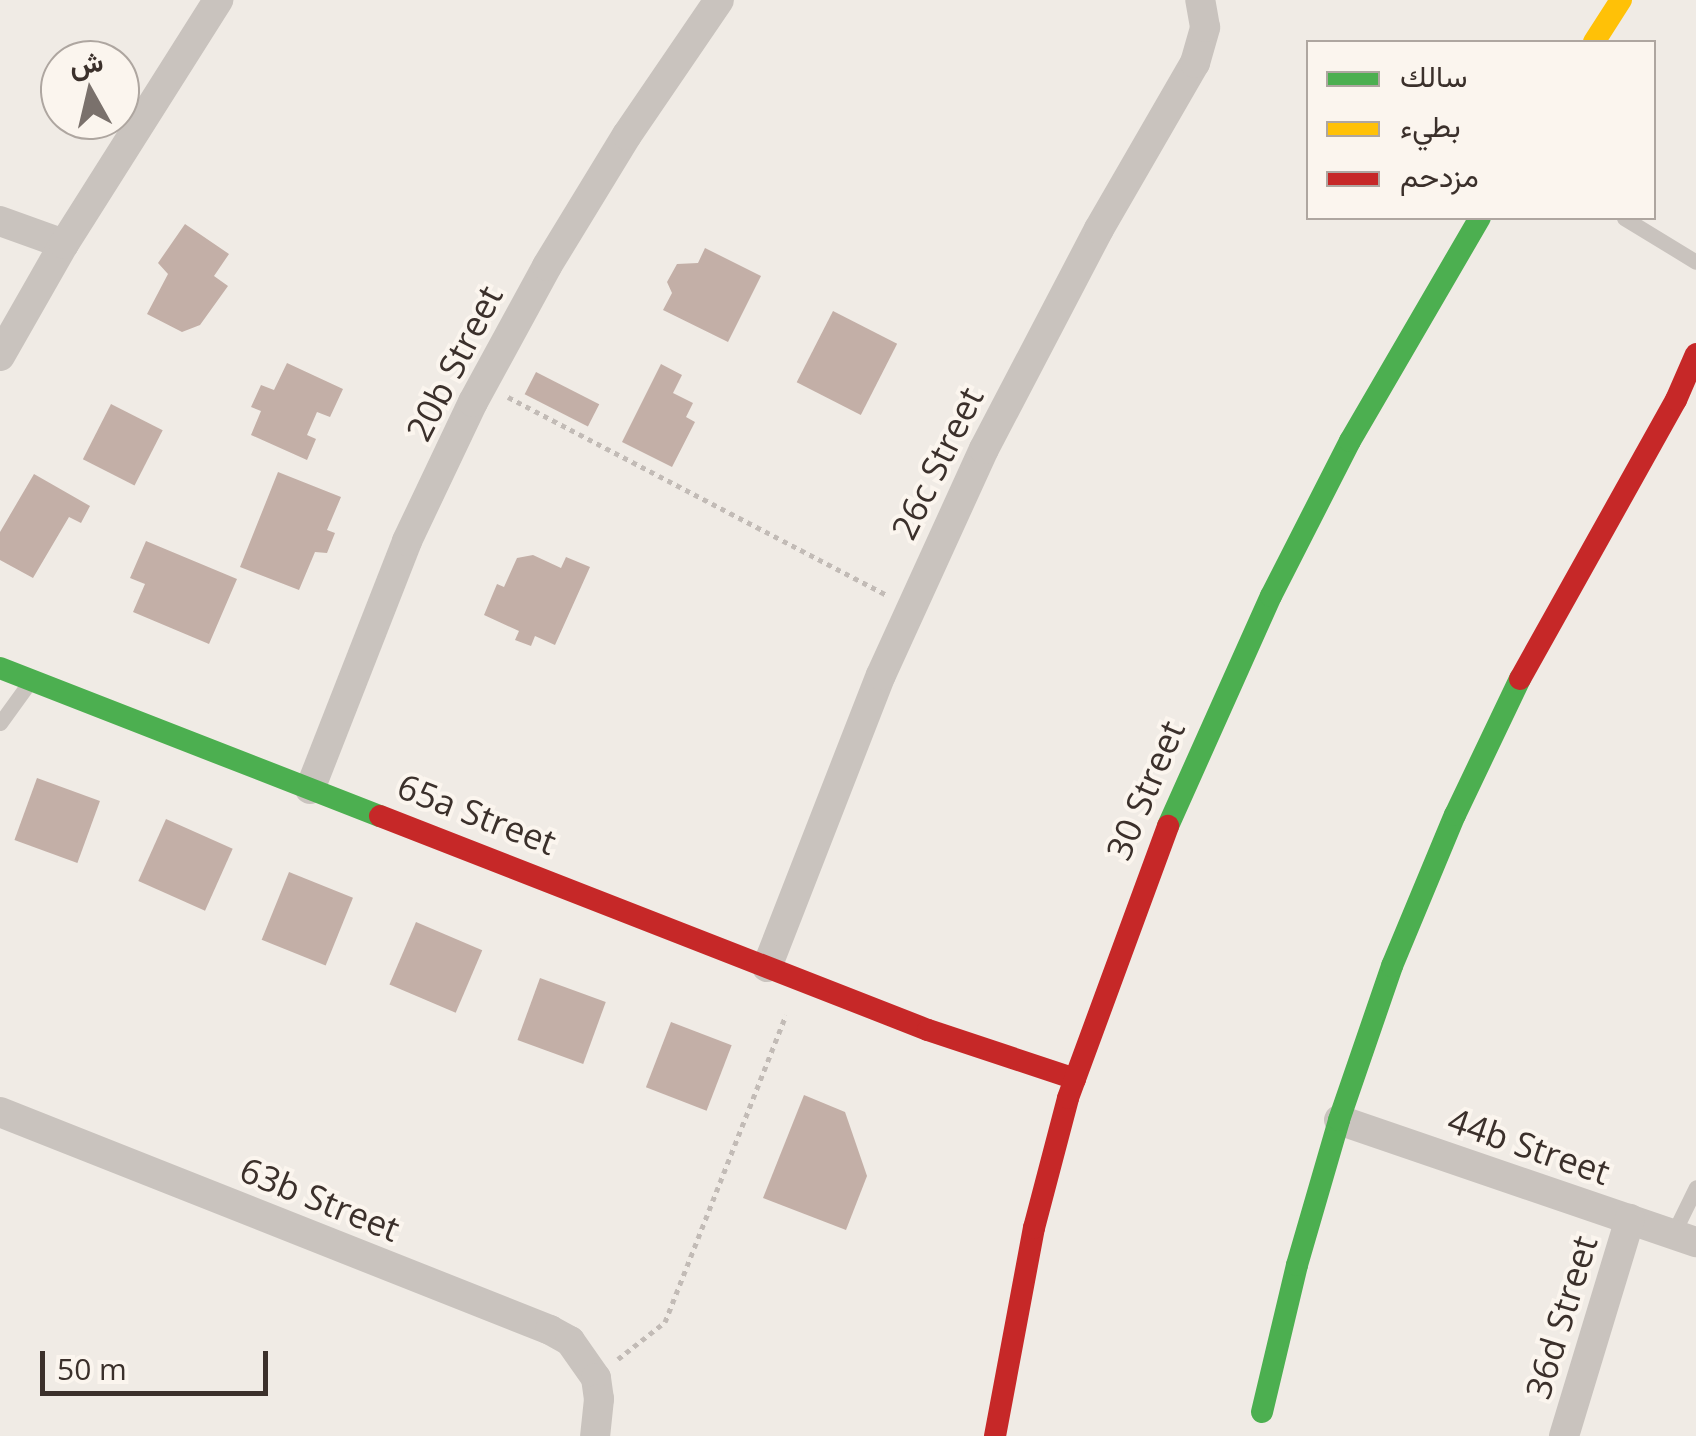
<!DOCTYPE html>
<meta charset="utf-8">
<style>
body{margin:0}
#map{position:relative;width:1696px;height:1436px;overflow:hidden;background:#f0ebe5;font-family:"Open Sans",Vazirmatn,sans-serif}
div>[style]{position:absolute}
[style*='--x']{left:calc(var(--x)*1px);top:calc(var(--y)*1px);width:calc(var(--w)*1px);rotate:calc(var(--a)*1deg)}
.building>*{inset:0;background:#c3afa7;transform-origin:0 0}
.path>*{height:5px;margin-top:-2.5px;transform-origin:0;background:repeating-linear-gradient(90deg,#c2bbb6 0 5px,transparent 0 10px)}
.lane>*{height:15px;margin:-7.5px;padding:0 7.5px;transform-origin:7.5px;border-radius:7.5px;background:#c9c3be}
.street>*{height:30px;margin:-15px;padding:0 15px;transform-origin:15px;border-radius:15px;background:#c9c3be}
.fast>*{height:22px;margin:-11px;padding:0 11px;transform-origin:11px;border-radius:11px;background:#4caf50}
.slow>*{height:22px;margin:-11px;padding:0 11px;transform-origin:11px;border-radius:11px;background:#ffc107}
.jam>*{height:22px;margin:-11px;padding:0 11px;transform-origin:11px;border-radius:11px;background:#c62828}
span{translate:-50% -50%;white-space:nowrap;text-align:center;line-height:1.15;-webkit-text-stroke:8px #fbf5ee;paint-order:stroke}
.street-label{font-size:35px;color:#3b302b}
.legend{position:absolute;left:1306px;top:40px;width:350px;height:180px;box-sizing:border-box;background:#fbf5ee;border:2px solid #aea6a0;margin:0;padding:12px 18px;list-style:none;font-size:30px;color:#3b302b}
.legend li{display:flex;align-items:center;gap:20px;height:50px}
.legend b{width:50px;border:2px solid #aea6a0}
.north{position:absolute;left:40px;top:40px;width:100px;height:100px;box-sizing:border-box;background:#fbf5ee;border:2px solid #aea6a0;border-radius:50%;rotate:352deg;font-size:28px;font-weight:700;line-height:40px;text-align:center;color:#3b302b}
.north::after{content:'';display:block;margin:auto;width:35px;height:45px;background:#7a716c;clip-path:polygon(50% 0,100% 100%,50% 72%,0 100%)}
.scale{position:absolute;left:40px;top:1351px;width:228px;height:45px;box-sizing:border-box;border:5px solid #3b302b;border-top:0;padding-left:12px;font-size:30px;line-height:35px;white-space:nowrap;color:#3b302b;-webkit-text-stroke:8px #fbf5ee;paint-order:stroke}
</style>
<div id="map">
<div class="building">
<div style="clip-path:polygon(185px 224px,229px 254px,214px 276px,228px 286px,200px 325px,182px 332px,147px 314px,168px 274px,158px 263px)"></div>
<div style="clip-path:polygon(705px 248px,761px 276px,728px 342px,663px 310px,672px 293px,667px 282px,677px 264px,698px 263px)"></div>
<div style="left:833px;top:311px;width:72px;height:80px;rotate:27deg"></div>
<div style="clip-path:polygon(287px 363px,343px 389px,330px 417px,317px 412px,307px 435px,316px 439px,307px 460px,251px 435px,261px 411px,251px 407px,261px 385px,274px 390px)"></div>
<div style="clip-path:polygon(661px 364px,682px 375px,673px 393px,693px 403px,686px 417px,695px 422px,672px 467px,622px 442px)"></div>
<div style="left:536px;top:372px;width:71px;height:25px;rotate:27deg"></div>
<div style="left:111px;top:404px;width:58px;height:62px;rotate:27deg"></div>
<div style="clip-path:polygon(278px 472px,341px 497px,327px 530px,335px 533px,327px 553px,315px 552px,299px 590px,240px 567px)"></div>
<div style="clip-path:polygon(34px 474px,90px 506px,81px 523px,69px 517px,33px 578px,0 560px,0 532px)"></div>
<div style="clip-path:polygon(146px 541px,237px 579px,209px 644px,133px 612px,145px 584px,130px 578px)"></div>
<div style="clip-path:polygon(533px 555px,561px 568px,566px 557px,590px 567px,555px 645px,535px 636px,531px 646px,515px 640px,519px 631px,484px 615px,497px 584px,504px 587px,517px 558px)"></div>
<div style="left:37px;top:778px;width:67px;height:66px;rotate:20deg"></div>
<div style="left:166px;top:819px;width:73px;height:68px;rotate:24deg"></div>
<div style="left:289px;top:872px;width:69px;height:73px;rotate:22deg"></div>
<div style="left:416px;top:922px;width:72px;height:68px;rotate:23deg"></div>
<div style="left:540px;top:978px;width:70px;height:66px;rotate:20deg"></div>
<div style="left:671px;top:1022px;width:65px;height:70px;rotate:21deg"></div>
<div style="clip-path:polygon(804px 1095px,845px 1112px,867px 1176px,846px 1230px,763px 1198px)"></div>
</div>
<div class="path">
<div style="--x:508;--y:397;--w:429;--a:27.6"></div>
<div style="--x:618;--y:1359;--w:60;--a:-38.2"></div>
<div style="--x:665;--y:1322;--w:330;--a:-68.5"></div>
</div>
<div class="lane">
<div style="--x:1624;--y:218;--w:84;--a:31.4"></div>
<div style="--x:0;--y:723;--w:49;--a:-54.1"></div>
<div style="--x:1673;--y:1234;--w:52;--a:-63.9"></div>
</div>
<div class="street">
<div style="--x:0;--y:221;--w:68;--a:19.8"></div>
<div style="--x:0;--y:356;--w:129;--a:-60.3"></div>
<div style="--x:64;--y:244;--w:289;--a:-57.7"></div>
<div style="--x:310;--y:789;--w:266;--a:-68.6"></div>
<div style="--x:407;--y:541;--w:154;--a:-64.6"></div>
<div style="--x:473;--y:402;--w:155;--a:-61.4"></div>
<div style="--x:547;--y:266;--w:153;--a:-58.6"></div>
<div style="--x:627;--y:135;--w:163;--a:-55.7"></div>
<div style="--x:767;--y:967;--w:313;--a:-68.7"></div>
<div style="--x:881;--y:675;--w:248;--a:-65.5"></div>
<div style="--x:984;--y:449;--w:248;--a:-62.4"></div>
<div style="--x:1099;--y:229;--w:192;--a:-60"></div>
<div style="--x:1195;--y:63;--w:37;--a:-74"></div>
<div style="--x:1205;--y:27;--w:27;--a:-100"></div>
<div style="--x:0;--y:1112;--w:592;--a:21.62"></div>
<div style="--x:550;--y:1330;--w:23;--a:29"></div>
<div style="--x:570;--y:1341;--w:45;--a:54.9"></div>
<div style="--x:596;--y:1378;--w:21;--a:82"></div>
<div style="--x:599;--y:1399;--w:37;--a:96"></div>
<div style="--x:1339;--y:1120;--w:377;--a:18.9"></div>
<div style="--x:1564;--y:1436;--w:227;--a:-73.1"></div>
</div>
<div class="fast">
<div style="--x:0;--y:668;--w:408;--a:21.3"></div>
<div style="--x:1168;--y:826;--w:252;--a:-65.9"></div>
<div style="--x:1271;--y:596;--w:174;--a:-63"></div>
<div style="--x:1350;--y:441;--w:258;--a:-59.8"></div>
<div style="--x:1262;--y:1412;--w:151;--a:-76.6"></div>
<div style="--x:1297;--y:1265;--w:151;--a:-73.8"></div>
<div style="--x:1339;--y:1120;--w:163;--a:-71"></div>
<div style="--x:1392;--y:966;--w:164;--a:-67.4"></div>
<div style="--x:1455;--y:815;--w:151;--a:-64.5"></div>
</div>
<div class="slow">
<div style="--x:1594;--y:42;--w:50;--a:-57.3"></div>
</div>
<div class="jam">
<div style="--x:1520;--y:679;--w:320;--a:-60.8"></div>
<div style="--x:1676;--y:400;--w:50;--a:-66.5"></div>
<div style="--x:380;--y:816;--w:588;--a:21.33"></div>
<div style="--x:928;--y:1030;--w:155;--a:18.4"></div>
<div style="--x:995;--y:1436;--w:212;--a:-79.4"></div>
<div style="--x:1034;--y:1228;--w:134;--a:-75.3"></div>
<div style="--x:1068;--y:1098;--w:290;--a:-69.8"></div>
</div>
<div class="street-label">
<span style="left:454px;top:363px;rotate:-63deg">20b Street</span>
<span style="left:937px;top:463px;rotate:-64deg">26c Street</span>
<span style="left:1145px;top:790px;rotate:-67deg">30 Street</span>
<span style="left:477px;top:814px;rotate:21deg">65a Street</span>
<span style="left:1529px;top:1146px;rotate:19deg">44b Street</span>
<span style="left:320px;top:1199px;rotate:22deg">63b Street</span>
<span style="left:1561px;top:1317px;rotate:-73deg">36d Street</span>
</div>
<ul class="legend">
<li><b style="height:12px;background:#4caf50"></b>سالك</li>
<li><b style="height:12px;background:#ffc107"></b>بطيء</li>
<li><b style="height:12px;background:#c62828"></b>مزدحم</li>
</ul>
<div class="north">ش</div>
<div class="scale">50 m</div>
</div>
